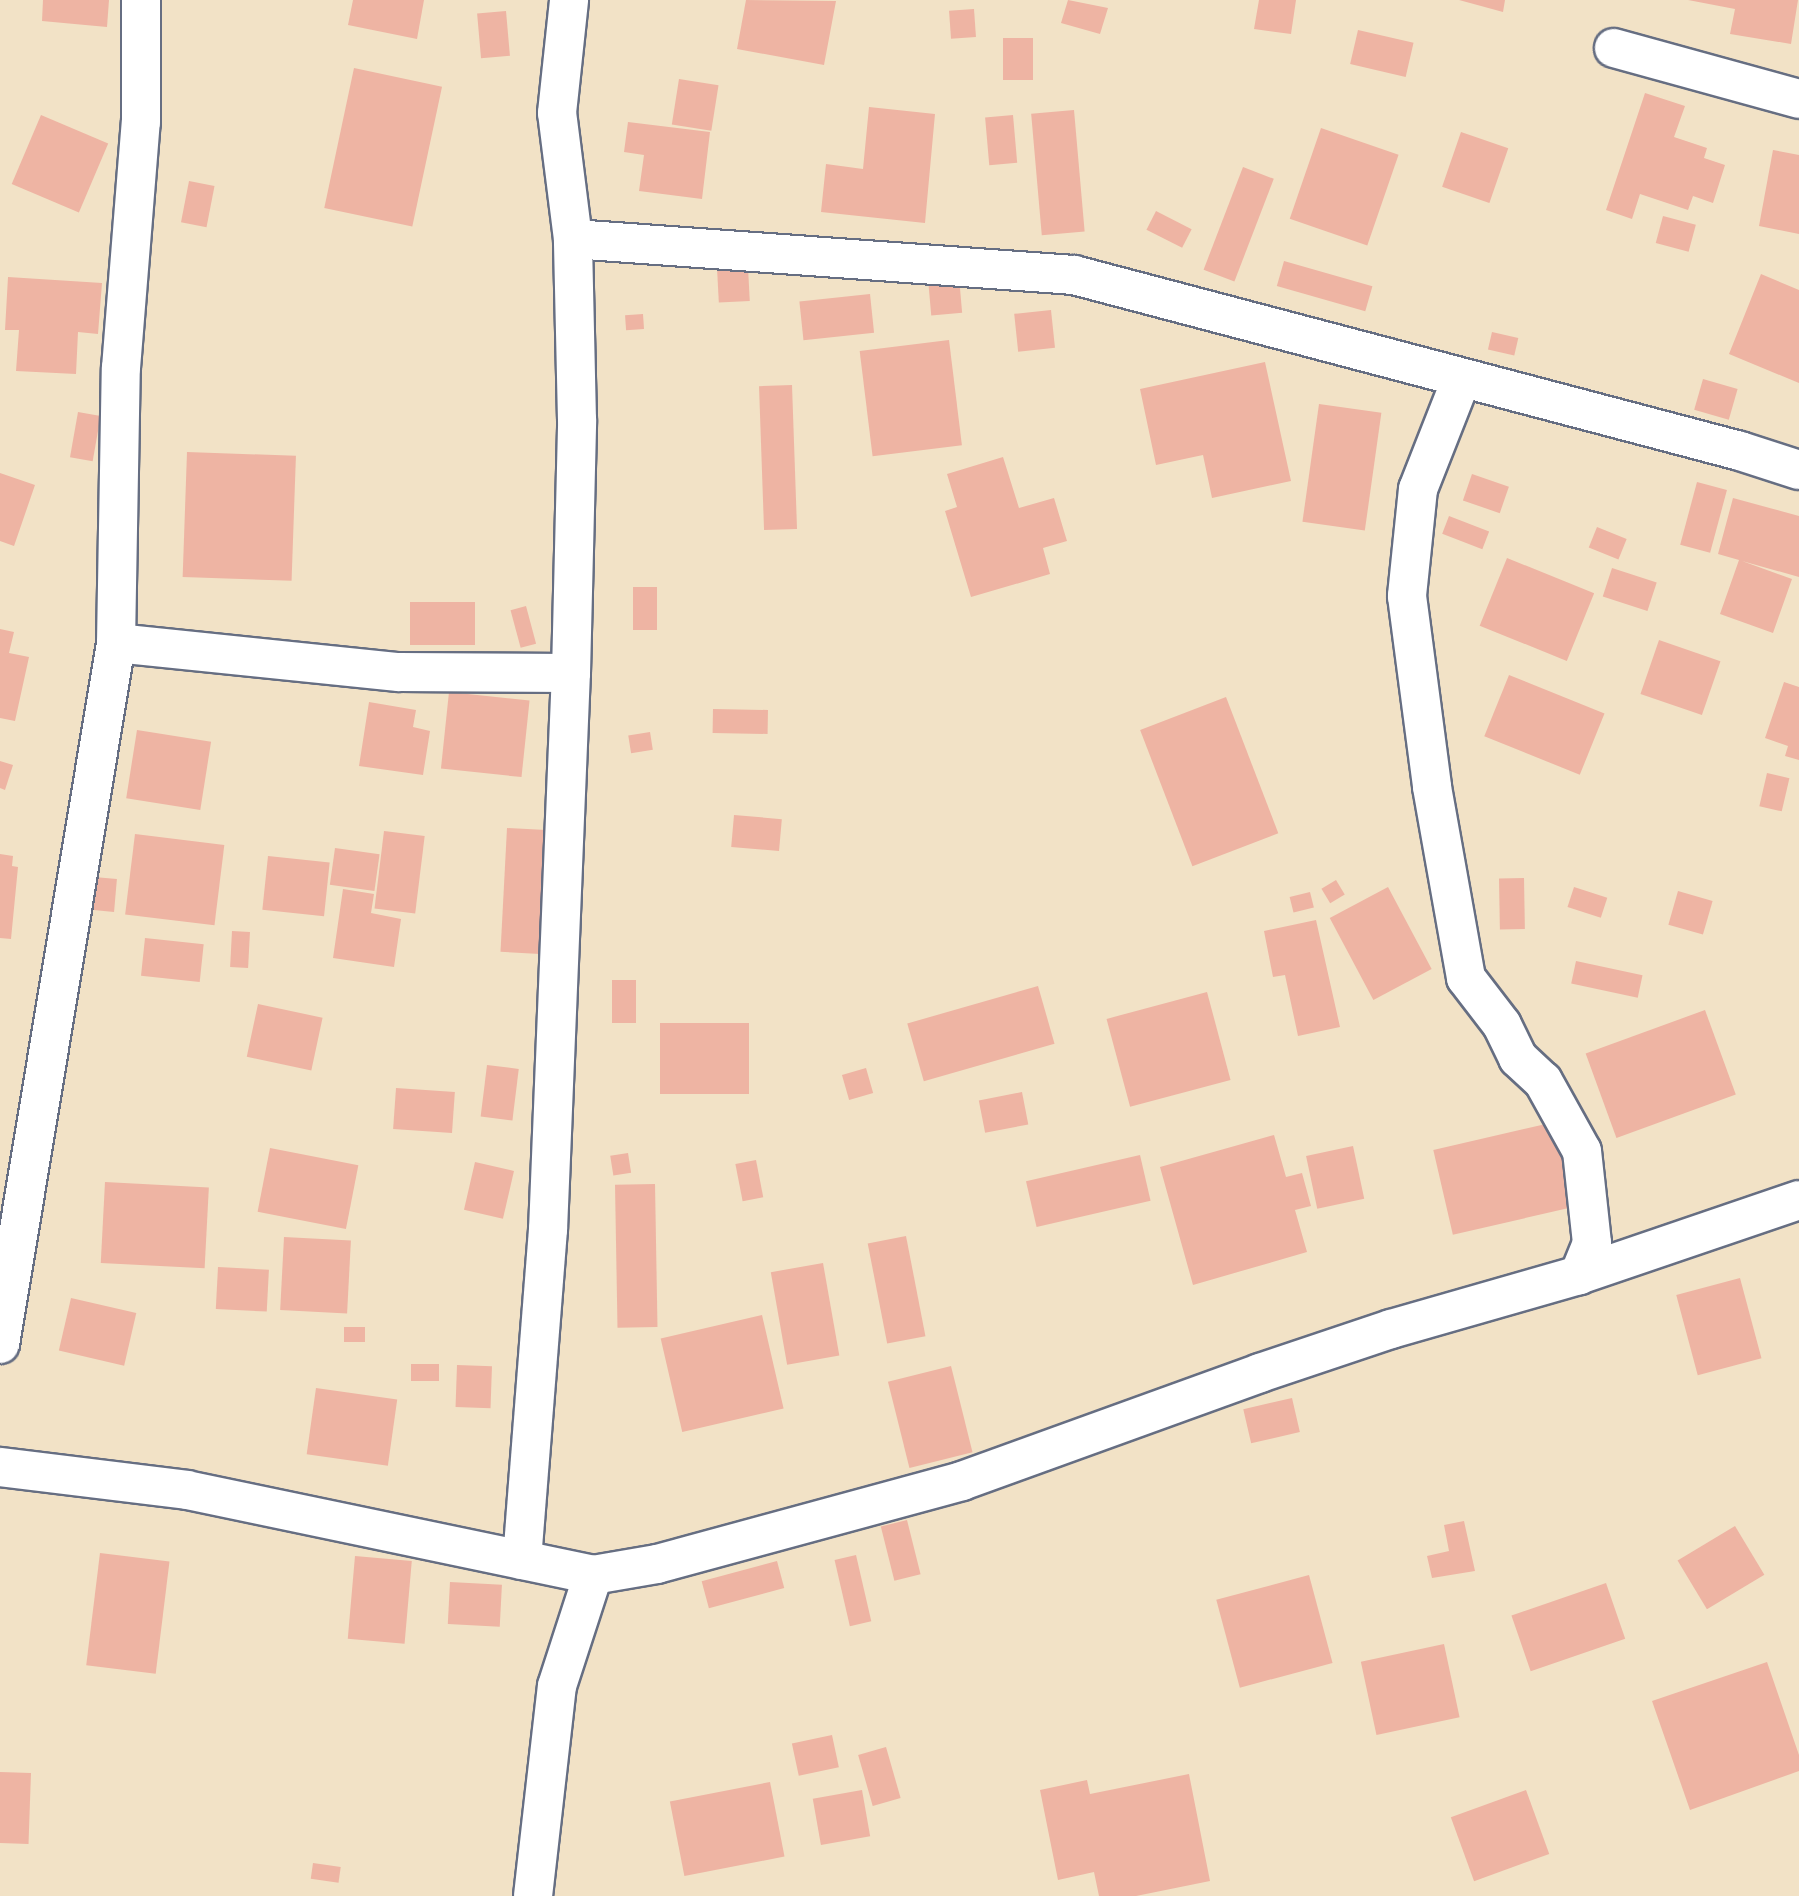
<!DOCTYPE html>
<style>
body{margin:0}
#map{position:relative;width:1799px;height:1896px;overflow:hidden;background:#f2e2c6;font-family:Mali,sans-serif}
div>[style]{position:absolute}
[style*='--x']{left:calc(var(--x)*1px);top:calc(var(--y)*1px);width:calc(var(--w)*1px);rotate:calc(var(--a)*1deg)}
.building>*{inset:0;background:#eeb4a3;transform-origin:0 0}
.roads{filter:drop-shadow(2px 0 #666e82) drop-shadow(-2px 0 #666e82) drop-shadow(0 2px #666e82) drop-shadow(0 -2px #666e82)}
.minor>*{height:38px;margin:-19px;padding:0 19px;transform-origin:19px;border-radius:19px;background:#fff}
span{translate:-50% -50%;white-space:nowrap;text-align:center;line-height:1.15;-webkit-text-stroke:5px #f7f3e8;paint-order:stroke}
</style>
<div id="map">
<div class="building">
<div style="clip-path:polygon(43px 0,109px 0,107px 27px,42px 21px)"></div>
<div style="clip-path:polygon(353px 0,424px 0,417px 39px,348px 25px)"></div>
<div style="clip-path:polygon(746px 0,836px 1px,824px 65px,737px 49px)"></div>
<div style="clip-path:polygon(1068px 0,1108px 8px,1100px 34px,1061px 23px)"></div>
<div style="clip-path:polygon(1259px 0,1296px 0,1291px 34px,1254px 29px)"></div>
<div style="clip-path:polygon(1459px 0,1505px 0,1503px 12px)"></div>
<div style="clip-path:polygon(1688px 0,1798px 0,1791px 44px,1730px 34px,1735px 9px)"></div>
<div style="left:974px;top:9px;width:28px;height:25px;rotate:86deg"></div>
<div style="left:506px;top:11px;width:45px;height:29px;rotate:85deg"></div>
<div style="left:1358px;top:30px;width:57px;height:35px;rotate:13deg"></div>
<div style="left:1003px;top:38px;width:30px;height:42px"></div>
<div style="left:354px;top:68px;width:90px;height:143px;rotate:12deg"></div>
<div style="left:679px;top:79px;width:40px;height:46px;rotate:9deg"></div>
<div style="clip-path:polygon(1645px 93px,1685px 106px,1674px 137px,1707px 148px,1704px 158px,1725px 165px,1713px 203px,1693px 196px,1688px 210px,1640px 194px,1632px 219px,1606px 210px)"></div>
<div style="clip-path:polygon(869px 107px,935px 114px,925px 223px,821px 212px,826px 164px,863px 169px)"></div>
<div style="left:1074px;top:110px;width:122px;height:43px;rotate:85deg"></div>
<div style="left:41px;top:115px;width:73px;height:75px;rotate:23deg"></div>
<div style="left:1013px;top:115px;width:48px;height:28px;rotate:85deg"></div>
<div style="clip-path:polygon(628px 122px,710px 132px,702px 199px,639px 191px,644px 155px,624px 152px)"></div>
<div style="left:1321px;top:128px;width:82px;height:96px;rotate:19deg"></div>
<div style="left:1461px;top:132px;width:50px;height:58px;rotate:19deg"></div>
<div style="clip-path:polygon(1773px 150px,1799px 155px,1799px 234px,1759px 226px)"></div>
<div style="left:1243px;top:167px;width:33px;height:110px;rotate:21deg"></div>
<div style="left:189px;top:181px;width:26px;height:42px;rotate:11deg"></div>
<div style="left:1156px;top:211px;width:40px;height:21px;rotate:27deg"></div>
<div style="left:1663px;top:216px;width:34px;height:28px;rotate:15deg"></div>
<div style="left:1284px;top:261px;width:92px;height:26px;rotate:16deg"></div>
<div style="left:748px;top:267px;width:34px;height:31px;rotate:87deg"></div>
<div style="clip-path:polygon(1761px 274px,1799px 290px,1799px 383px,1729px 354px)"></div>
<div style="clip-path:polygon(8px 277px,102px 283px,98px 334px,78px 332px,76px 374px,16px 371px,19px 330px,5px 330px)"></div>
<div style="left:959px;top:277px;width:36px;height:31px;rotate:85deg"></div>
<div style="left:870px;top:294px;width:39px;height:71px;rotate:84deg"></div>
<div style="left:1051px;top:310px;width:38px;height:37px;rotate:84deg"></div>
<div style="left:643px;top:314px;width:15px;height:18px;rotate:86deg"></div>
<div style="left:1492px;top:332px;width:27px;height:18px;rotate:13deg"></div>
<div style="left:949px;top:340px;width:106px;height:90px;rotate:83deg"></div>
<div style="clip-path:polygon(1265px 362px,1291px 481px,1212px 498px,1203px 455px,1156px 465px,1140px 389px)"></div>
<div style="left:1703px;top:379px;width:36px;height:32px;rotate:16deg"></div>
<div style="left:792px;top:385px;width:144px;height:33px;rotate:88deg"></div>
<div style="left:1319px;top:404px;width:63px;height:119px;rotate:8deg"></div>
<div style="left:78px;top:412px;width:23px;height:46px;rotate:10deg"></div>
<div style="left:187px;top:452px;width:109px;height:125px;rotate:2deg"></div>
<div style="clip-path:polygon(1003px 457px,1019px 508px,1054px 498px,1067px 541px,1043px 548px,1050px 574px,971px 597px,945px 511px,957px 507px,947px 474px)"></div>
<div style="clip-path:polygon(0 473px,35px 485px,14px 546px,0 541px)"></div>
<div style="left:1472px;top:474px;width:39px;height:28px;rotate:19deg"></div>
<div style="left:1697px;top:482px;width:31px;height:65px;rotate:15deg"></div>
<div style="clip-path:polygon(1733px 498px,1799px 516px,1799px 577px,1742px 561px,1792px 579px,1773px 633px,1720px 614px,1739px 560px,1718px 554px)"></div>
<div style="left:1449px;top:516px;width:43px;height:19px;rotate:21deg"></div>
<div style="left:1597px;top:527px;width:32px;height:22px;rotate:22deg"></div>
<div style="left:1507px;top:558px;width:94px;height:73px;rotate:22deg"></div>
<div style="left:1612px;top:568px;width:47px;height:30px;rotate:18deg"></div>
<div style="left:633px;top:587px;width:24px;height:43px"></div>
<div style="left:410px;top:602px;width:65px;height:43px"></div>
<div style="left:526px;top:606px;width:39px;height:16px;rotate:75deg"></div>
<div style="clip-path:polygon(0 629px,14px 632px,9px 653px,29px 657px,15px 721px,0 718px)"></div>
<div style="left:1659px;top:640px;width:65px;height:57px;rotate:19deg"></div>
<div style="left:1509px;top:675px;width:103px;height:66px;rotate:22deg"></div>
<div style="clip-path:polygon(1784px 682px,1799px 687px,1799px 760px,1785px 756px,1788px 746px,1765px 738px)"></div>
<div style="left:449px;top:692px;width:81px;height:77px;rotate:6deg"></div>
<div style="left:1226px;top:697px;width:146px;height:92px;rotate:69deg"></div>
<div style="clip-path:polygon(369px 702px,416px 710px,413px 727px,430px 731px,423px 775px,359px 766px)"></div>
<div style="left:713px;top:709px;width:55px;height:24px;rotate:1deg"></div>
<div style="left:137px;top:730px;width:75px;height:69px;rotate:9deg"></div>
<div style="left:650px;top:732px;width:18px;height:22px;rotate:81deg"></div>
<div style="clip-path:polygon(0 761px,13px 765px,5px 790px,0 788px)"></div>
<div style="left:1767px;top:773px;width:23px;height:34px;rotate:13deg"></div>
<div style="left:734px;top:815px;width:48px;height:32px;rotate:5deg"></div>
<div style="left:507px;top:828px;width:44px;height:124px;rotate:3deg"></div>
<div style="left:384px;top:831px;width:41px;height:78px;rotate:7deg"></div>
<div style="left:135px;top:834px;width:90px;height:81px;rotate:7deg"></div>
<div style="left:335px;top:848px;width:45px;height:37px;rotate:8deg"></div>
<div style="clip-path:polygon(0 854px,13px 856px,12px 866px,18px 867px,11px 939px,0 938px)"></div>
<div style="left:268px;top:856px;width:62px;height:54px;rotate:6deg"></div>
<div style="left:94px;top:877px;width:23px;height:33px;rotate:5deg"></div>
<div style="left:1524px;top:878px;width:51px;height:25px;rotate:89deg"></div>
<div style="left:1336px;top:880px;width:17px;height:17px;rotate:59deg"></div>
<div style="left:1388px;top:887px;width:93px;height:66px;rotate:62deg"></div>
<div style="left:1574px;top:887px;width:35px;height:21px;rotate:18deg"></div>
<div style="clip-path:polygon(343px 889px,374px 894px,371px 913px,401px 919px,394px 967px,333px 958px)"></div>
<div style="left:1678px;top:891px;width:36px;height:35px;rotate:16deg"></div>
<div style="left:1310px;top:892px;width:16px;height:21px;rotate:76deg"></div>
<div style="clip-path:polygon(1316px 920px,1340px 1027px,1298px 1036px,1285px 975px,1273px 977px,1264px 931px)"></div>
<div style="left:232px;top:931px;width:18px;height:36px;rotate:3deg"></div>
<div style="left:145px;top:938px;width:59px;height:38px;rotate:6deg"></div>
<div style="left:1576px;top:961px;width:68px;height:23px;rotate:12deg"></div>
<div style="left:612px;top:980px;width:24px;height:43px"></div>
<div style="left:1038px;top:986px;width:60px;height:136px;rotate:74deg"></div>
<div style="left:1207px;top:992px;width:91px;height:104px;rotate:75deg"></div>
<div style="left:258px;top:1004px;width:66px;height:54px;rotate:12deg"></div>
<div style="left:1705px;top:1010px;width:90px;height:127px;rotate:70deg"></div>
<div style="left:660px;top:1023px;width:89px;height:71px"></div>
<div style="left:487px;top:1065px;width:32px;height:52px;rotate:7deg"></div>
<div style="left:866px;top:1068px;width:26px;height:25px;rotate:74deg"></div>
<div style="left:396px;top:1088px;width:59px;height:41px;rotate:4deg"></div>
<div style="left:1022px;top:1092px;width:33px;height:44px;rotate:79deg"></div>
<div style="left:1559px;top:1121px;width:87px;height:129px;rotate:77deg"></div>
<div style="clip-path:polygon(1274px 1135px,1286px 1177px,1302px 1173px,1311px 1206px,1295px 1210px,1307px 1252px,1193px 1285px,1160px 1167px)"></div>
<div style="left:1353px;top:1146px;width:54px;height:48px;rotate:78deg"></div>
<div style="left:270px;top:1148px;width:90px;height:65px;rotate:11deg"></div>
<div style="left:628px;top:1153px;width:20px;height:18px;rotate:81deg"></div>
<div style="left:1140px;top:1155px;width:47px;height:117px;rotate:77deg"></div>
<div style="left:756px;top:1160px;width:38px;height:21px;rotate:79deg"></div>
<div style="left:475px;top:1162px;width:40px;height:49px;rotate:13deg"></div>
<div style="left:105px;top:1182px;width:104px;height:81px;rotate:3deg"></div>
<div style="left:655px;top:1184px;width:143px;height:40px;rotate:89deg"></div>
<div style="left:906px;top:1236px;width:102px;height:39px;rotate:79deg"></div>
<div style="left:284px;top:1237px;width:67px;height:73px;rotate:3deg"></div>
<div style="left:823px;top:1263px;width:94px;height:53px;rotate:80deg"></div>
<div style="left:218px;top:1267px;width:51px;height:42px;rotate:3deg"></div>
<div style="left:1740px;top:1278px;width:83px;height:66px;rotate:75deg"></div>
<div style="left:71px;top:1298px;width:67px;height:54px;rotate:13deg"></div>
<div style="left:762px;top:1315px;width:96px;height:104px;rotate:77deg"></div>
<div style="left:365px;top:1327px;width:15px;height:21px;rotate:90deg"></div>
<div style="left:411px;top:1364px;width:28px;height:17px"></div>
<div style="left:457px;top:1365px;width:35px;height:42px;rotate:2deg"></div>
<div style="left:951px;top:1366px;width:89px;height:65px;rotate:76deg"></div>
<div style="left:316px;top:1388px;width:82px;height:67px;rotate:8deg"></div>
<div style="left:1292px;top:1398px;width:35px;height:50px;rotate:77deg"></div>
<div style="left:907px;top:1520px;width:56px;height:27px;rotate:76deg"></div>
<div style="clip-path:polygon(1464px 1521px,1475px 1571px,1432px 1578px,1427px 1556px,1449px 1551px,1444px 1525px)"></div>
<div style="left:1735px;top:1526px;width:57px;height:67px;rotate:59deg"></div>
<div style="left:100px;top:1553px;width:70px;height:113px;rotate:7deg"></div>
<div style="left:856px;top:1555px;width:68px;height:22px;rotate:77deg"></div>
<div style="left:355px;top:1556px;width:57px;height:83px;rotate:5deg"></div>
<div style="left:777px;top:1561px;width:28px;height:78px;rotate:75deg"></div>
<div style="left:1309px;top:1575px;width:91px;height:96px;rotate:75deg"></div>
<div style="left:450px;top:1582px;width:52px;height:42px;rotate:3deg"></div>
<div style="left:1606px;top:1583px;width:59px;height:100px;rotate:71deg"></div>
<div style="left:1444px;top:1644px;width:75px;height:85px;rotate:78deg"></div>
<div style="clip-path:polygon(1767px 1662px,1799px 1755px,1799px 1771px,1690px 1810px,1652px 1701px)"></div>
<div style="left:832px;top:1735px;width:33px;height:41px;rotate:78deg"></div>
<div style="left:886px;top:1747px;width:53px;height:29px;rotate:74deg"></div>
<div style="left:0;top:1772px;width:31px;height:71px;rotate:2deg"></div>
<div style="clip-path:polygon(1189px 1774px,1210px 1881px,1136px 1896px,1099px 1896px,1094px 1872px,1058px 1880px,1040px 1790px,1087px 1780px,1090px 1794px)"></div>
<div style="left:770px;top:1782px;width:76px;height:102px;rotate:79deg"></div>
<div style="left:862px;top:1790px;width:47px;height:50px;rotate:80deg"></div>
<div style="left:1526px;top:1790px;width:68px;height:80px;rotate:70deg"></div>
<div style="left:313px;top:1863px;width:28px;height:16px;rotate:8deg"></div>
</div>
<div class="roads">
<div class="minor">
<div style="--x:1614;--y:48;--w:192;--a:15.4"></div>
<div style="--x:573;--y:239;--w:502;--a:4.11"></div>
<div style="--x:1074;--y:275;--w:689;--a:14.8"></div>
<div style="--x:1740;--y:451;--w:62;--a:17.9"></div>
<div style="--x:1461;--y:380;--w:117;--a:111.5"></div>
<div style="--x:1418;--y:489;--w:108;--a:95.9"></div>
<div style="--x:1407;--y:596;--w:193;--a:82.5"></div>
<div style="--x:1432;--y:787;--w:194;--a:79.9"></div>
<div style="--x:1466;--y:978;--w:59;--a:52.5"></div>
<div style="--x:1502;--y:1025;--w:37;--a:64"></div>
<div style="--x:1518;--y:1058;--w:34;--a:43"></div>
<div style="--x:1543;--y:1081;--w:80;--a:60.9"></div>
<div style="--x:1582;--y:1151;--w:93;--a:83.8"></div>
<div style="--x:1592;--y:1243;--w:35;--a:112"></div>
<div style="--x:116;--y:643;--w:284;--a:5.9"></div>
<div style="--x:399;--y:672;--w:172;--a:0.3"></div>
<div style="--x:0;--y:1344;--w:711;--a:-80.6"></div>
<div style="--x:116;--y:643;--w:275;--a:-89"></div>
<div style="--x:121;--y:368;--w:247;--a:-85.4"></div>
<div style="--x:141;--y:122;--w:122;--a:-90"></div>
<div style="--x:0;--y:1467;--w:188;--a:7"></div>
<div style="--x:187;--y:1490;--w:415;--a:11.8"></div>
<div style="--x:593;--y:1575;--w:65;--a:-9.8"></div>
<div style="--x:657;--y:1564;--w:316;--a:-15.2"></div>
<div style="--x:962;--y:1481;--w:317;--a:-19.9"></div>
<div style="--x:1260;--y:1373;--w:138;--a:-18.6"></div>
<div style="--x:1391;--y:1329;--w:196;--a:-16"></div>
<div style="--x:1579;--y:1275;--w:232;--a:-18.8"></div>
<div style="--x:522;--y:1560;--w:331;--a:-85.5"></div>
<div style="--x:548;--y:1230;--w:557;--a:-87.64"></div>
<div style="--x:571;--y:673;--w:253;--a:-88.6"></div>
<div style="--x:577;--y:420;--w:181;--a:-91.3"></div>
<div style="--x:573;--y:239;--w:127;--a:-97.2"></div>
<div style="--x:557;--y:113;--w:114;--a:-83.9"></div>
<div style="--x:533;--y:1896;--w:211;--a:-83.5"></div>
<div style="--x:557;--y:1686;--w:117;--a:-72"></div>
</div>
</div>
</div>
